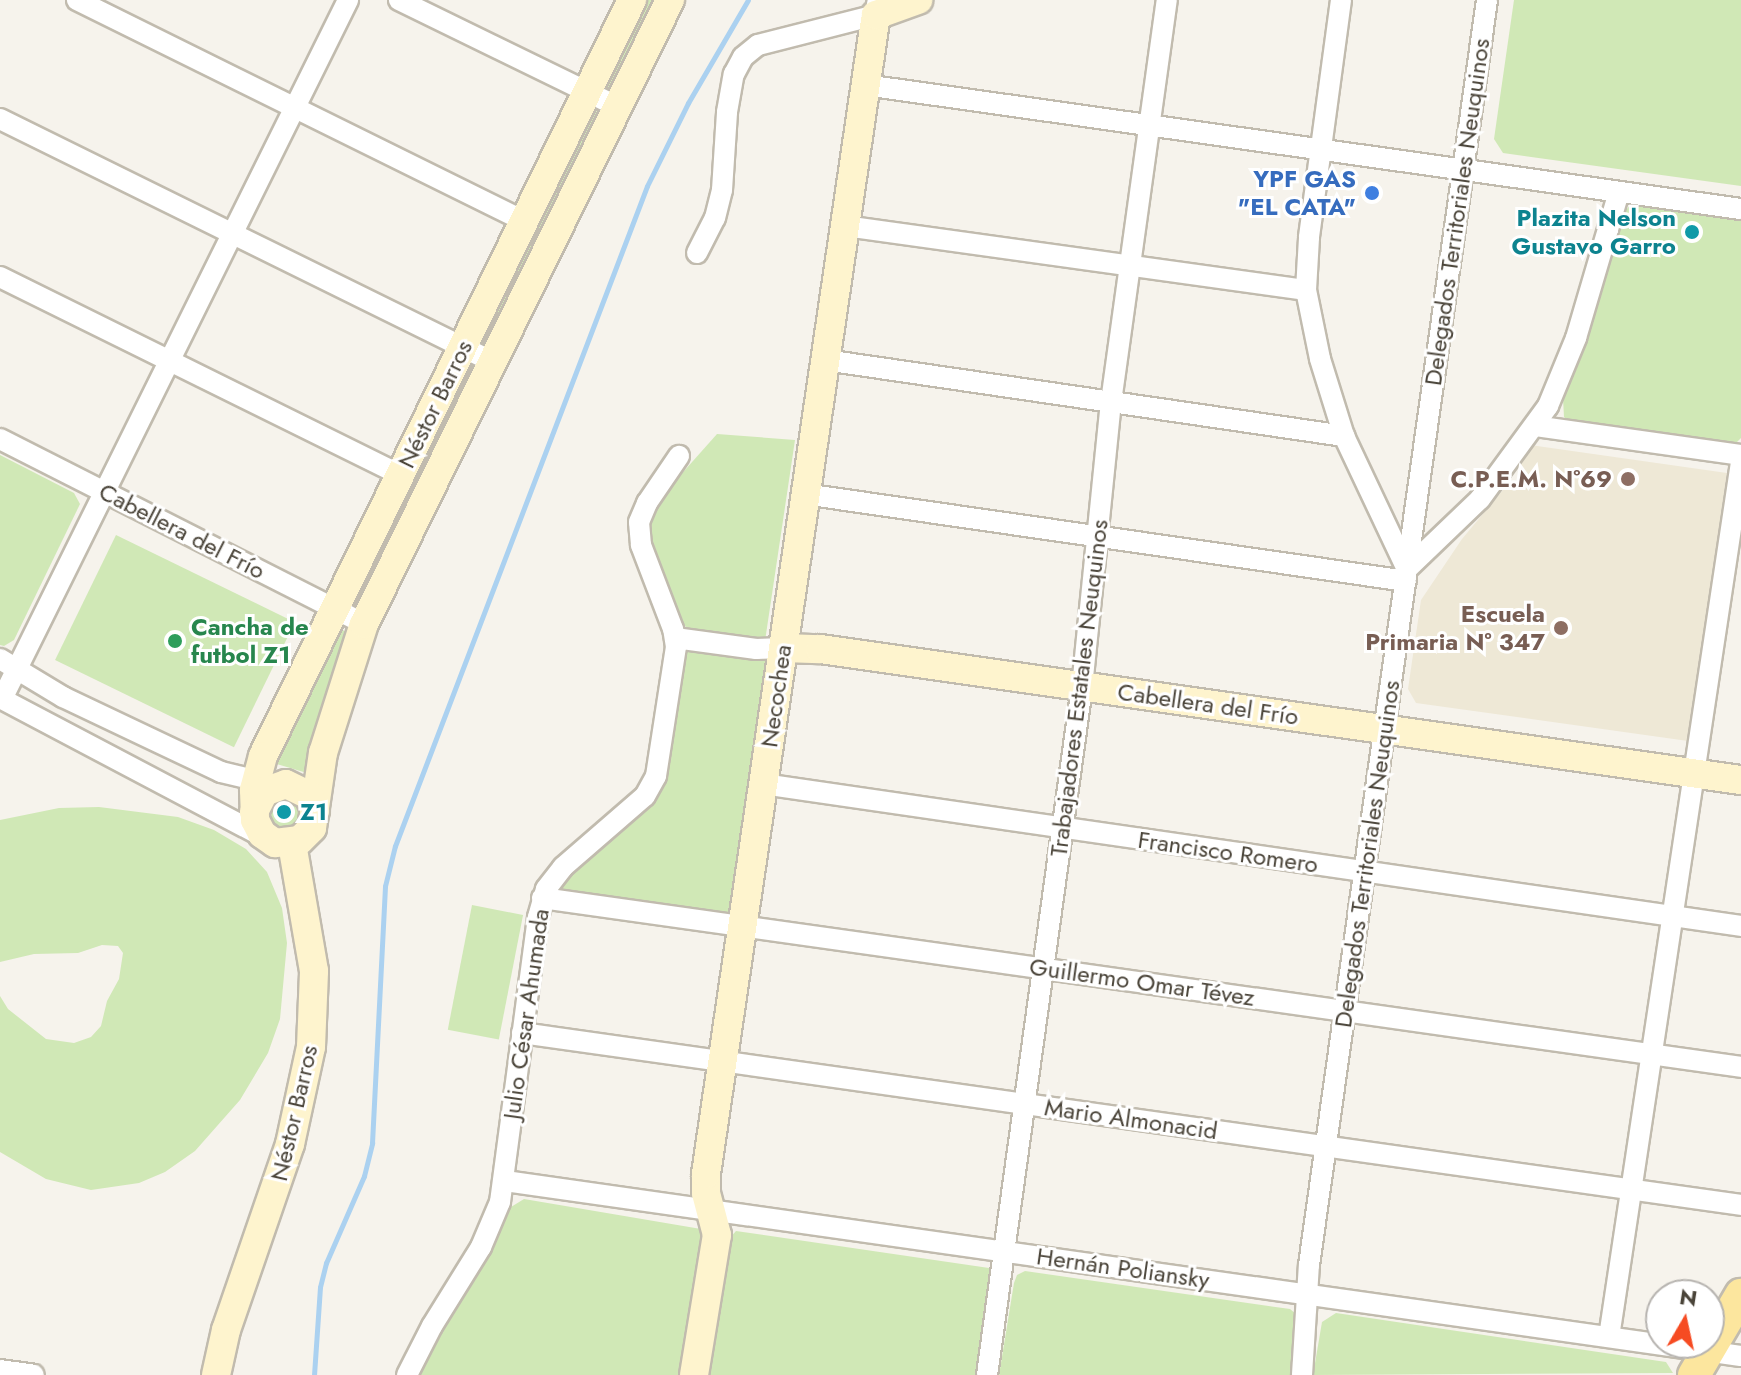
<!DOCTYPE html>
<meta charset="utf-8">
<style>
body{margin:0}
#map{position:relative;width:1741px;height:1375px;overflow:hidden;background:#f6f3ec;font-family:Jost,sans-serif}
div>[style]{position:absolute}
[style*='--x']{left:calc(var(--x)*1px);top:calc(var(--y)*1px);width:calc(var(--w)*1px);rotate:calc(var(--a)*1deg)}
.education>*{inset:0;background:#eee8d6}
.green>*{inset:0;background:#d0e8b6;transform-origin:0 0}
.stream>*{height:5px;margin:-2.5px;padding:0 2.5px;transform-origin:2.5px;border-radius:2.5px;background:#abd1f0}
.roads{filter:drop-shadow(2px 0 #c1bbae) drop-shadow(-2px 0 #c1bbae) drop-shadow(0 2px #c1bbae) drop-shadow(0 -2px #c1bbae)}
.street>*{height:20px;margin:-10px;padding:0 10px;transform-origin:10px;border-radius:10px;background:#fff}
.secondary>*{height:28px;margin:-14px;padding:0 14px;transform-origin:14px;border-radius:14px;background:#fef4ce}
.primary>*{height:32px;margin:-16px;padding:0 16px;transform-origin:16px;border-radius:16px;background:#fce69e}
.dots>*{width:22px;height:22px;translate:-50% -50%;box-sizing:border-box;border:4px solid #fff;border-radius:50%}
span{translate:-50% -50%;white-space:nowrap;text-align:center;line-height:1.15;-webkit-text-stroke:6px #fff;paint-order:stroke}
.shop-label{font-size:24px;color:#366cbe;font-weight:700}
.right{translate:-100% -50%;text-align:right}
.street-label{font-size:24px;color:#4a4439}
.culture-label{font-size:24px;color:#0d838f;font-weight:700}
.left{translate:0 -50%;text-align:left}
.education-label{font-size:24px;color:#785e54;font-weight:700}
.leisure-label{font-size:24px;color:#27864d;font-weight:700}
.north{position:absolute;left:1645px;top:1279px;width:80px;height:80px;box-sizing:border-box;background:#fff;border:2px solid #b7b4b0;border-radius:50%;rotate:9deg;font-size:22px;font-weight:700;line-height:32px;text-align:center;color:#4a4439}
.north::after{content:'';display:block;margin:auto;width:28px;height:36px;background:#f64b22;clip-path:polygon(50% 0,100% 100%,50% 72%,0 100%)}
</style>
<div id="map">
<div class="education">
<div style="clip-path:polygon(1530px 445px,1727px 473px,1688px 741px,1416px 703px,1408px 689px,1421px 600px,1462px 539px,1508px 484px,1517px 485px,1522px 451px)"></div>
</div>
<div class="green">
<div style="clip-path:polygon(644px 0,658px 0,612px 89px,608px 88px,605px 83px)"></div>
<div style="clip-path:polygon(1514px 0,1741px 0,1741px 186px,1503px 153px,1494px 139px)"></div>
<div style="clip-path:polygon(599px 111px,601px 115px,490px 343px,485px 344px,481px 340px,591px 112px)"></div>
<div style="clip-path:polygon(1632px 203px,1741px 216px,1741px 438px,1736px 443px,1568px 421px,1564px 417px,1563px 398px,1619px 218px)"></div>
<div style="clip-path:polygon(468px 367px,475px 372px,365px 596px,361px 597px,356px 591px)"></div>
<div style="clip-path:polygon(717px 434px,795px 440px,765px 641px,692px 631px,682px 624px,671px 604px,650px 540px,651px 518px,660px 498px)"></div>
<div style="clip-path:polygon(0 455px,74px 493px,80px 504px,14px 640px,4px 646px,0 645px)"></div>
<div style="left:116px;top:535px;width:199px;height:139px;rotate:26deg"></div>
<div style="clip-path:polygon(340px 628px,347px 633px,307px 773px,270px 762px)"></div>
<div style="clip-path:polygon(681px 646px,771px 659px,732px 919px,561px 894px,556px 882px,660px 791px)"></div>
<div style="clip-path:polygon(268px 799px,301px 799px,302px 826px,270px 831px,264px 805px)"></div>
<div style="clip-path:polygon(99px 807px,178px 817px,214px 830px,246px 849px,267px 872px,282px 908px,287px 943px,280px 1019px,268px 1053px,240px 1100px,195px 1151px,165px 1172px,139px 1183px,91px 1190px,46px 1179px,0 1152px,0 996px,8px 1009px,46px 1039px,74px 1043px,91px 1037px,101px 1026px,107px 1001px,119px 979px,123px 953px,118px 946px,102px 945px,78px 953px,34px 954px,0 962px,0 820px,59px 808px)"></div>
<div style="left:472px;top:905px;width:52px;height:127px;rotate:11deg"></div>
<div style="clip-path:polygon(524px 1199px,701px 1229px,704px 1233px,685px 1375px,420px 1375px,437px 1339px,485px 1263px,511px 1207px)"></div>
<div style="clip-path:polygon(736px 1231px,989px 1268px,991px 1278px,975px 1375px,707px 1375px,728px 1240px)"></div>
<div style="clip-path:polygon(1025px 1271px,1290px 1309px,1296px 1314px,1298px 1325px,1290px 1375px,999px 1375px,1014px 1283px,1017px 1275px)"></div>
<div style="clip-path:polygon(1336px 1313px,1666px 1362px,1673px 1373px,1313px 1375px,1322px 1322px)"></div>
</div>
<div class="stream">
<div style="--x:314;--y:1375;--w:88;--a:-86.1"></div>
<div style="--x:320;--y:1287;--w:25;--a:-76"></div>
<div style="--x:326;--y:1263;--w:95;--a:-66.4"></div>
<div style="--x:364;--y:1176;--w:34;--a:-76"></div>
<div style="--x:372;--y:1143;--w:257;--a:-87.1"></div>
<div style="--x:385;--y:886;--w:41;--a:-76"></div>
<div style="--x:395;--y:846;--w:706;--a:-69.1"></div>
<div style="--x:647;--y:186;--w:93;--a:-63.7"></div>
<div style="--x:688;--y:103;--w:119;--a:-59.8"></div>
</div>
<div class="roads">
<div class="street">
<div style="--x:77;--y:0;--w:499;--a:26.3"></div>
<div style="--x:399;--y:0;--w:244;--a:26"></div>
<div style="--x:1341;--y:0;--w:240;--a:97.7"></div>
<div style="--x:1309;--y:238;--w:52;--a:93.3"></div>
<div style="--x:1306;--y:290;--w:70;--a:78.5"></div>
<div style="--x:1320;--y:359;--w:81;--a:72.7"></div>
<div style="--x:1344;--y:436;--w:147;--a:64.7"></div>
<div style="--x:1407;--y:569;--w:101;--a:-43.8"></div>
<div style="--x:1480;--y:499;--w:115;--a:-53.8"></div>
<div style="--x:1548;--y:406;--w:74;--a:-67.6"></div>
<div style="--x:1576;--y:338;--w:152;--a:-73.6"></div>
<div style="--x:865;--y:85;--w:885;--a:8.06"></div>
<div style="--x:0;--y:119;--w:550;--a:26.24"></div>
<div style="--x:845;--y:226;--w:465;--a:7.9"></div>
<div style="--x:697;--y:253;--w:39;--a:-63"></div>
<div style="--x:715;--y:218;--w:29;--a:-76"></div>
<div style="--x:722;--y:190;--w:78;--a:-86.3"></div>
<div style="--x:727;--y:112;--w:39;--a:-80"></div>
<div style="--x:734;--y:74;--w:19;--a:-62"></div>
<div style="--x:743;--y:57;--w:19;--a:-39"></div>
<div style="--x:758;--y:45;--w:122;--a:-14.3"></div>
<div style="--x:876;--y:15;--w:11;--a:-85"></div>
<div style="--x:0;--y:277;--w:446;--a:26.3"></div>
<div style="--x:825;--y:360;--w:525;--a:8.33"></div>
<div style="--x:1535;--y:426;--w:208;--a:8"></div>
<div style="--x:0;--y:439;--w:408;--a:26.9"></div>
<div style="--x:804;--y:494;--w:608;--a:8.22"></div>
<div style="--x:675;--y:638;--w:82;--a:7.7"></div>
<div style="--x:756;--y:649;--w:27;--a:-2"></div>
<div style="--x:0;--y:659;--w:74;--a:31.1"></div>
<div style="--x:63;--y:697;--w:175;--a:25.4"></div>
<div style="--x:221;--y:772;--w:47;--a:13.4"></div>
<div style="--x:0;--y:698;--w:300;--a:27.8"></div>
<div style="--x:2;--y:699;--w:780;--a:-63.66"></div>
<div style="--x:763;--y:784;--w:988;--a:8.26"></div>
<div style="--x:542;--y:898;--w:1211;--a:8.02"></div>
<div style="--x:522;--y:1033;--w:1231;--a:8.03"></div>
<div style="--x:505;--y:1181;--w:1248;--a:8.06"></div>
<div style="--x:1609;--y:1337;--w:885;--a:-81.42"></div>
<div style="--x:0;--y:1370;--w:34;--a:8"></div>
<div style="--x:407;--y:1375;--w:55;--a:-63"></div>
<div style="--x:432;--y:1326;--w:93;--a:-58.2"></div>
<div style="--x:481;--y:1247;--w:49;--a:-67.1"></div>
<div style="--x:500;--y:1202;--w:288;--a:-82.4"></div>
<div style="--x:538;--y:917;--w:29;--a:-74"></div>
<div style="--x:546;--y:889;--w:28;--a:-52"></div>
<div style="--x:563;--y:867;--w:108;--a:-40.9"></div>
<div style="--x:645;--y:796;--w:23;--a:-61"></div>
<div style="--x:656;--y:776;--w:131;--a:-81.2"></div>
<div style="--x:676;--y:647;--w:18;--a:-99"></div>
<div style="--x:673;--y:629;--w:90;--a:-110.9"></div>
<div style="--x:641;--y:545;--w:23;--a:-95"></div>
<div style="--x:639;--y:522;--w:21;--a:-67"></div>
<div style="--x:647;--y:503;--w:57;--a:-55.8"></div>
<div style="--x:987;--y:1375;--w:695;--a:-82.14"></div>
<div style="--x:1082;--y:687;--w:286;--a:-84.2"></div>
<div style="--x:1111;--y:402;--w:406;--a:-82.1"></div>
<div style="--x:1302;--y:1375;--w:110;--a:-86.4"></div>
<div style="--x:1309;--y:1265;--w:1277;--a:-81.99"></div>
</div>
<div class="secondary">
<div style="--x:632;--y:0;--w:841;--a:116.02"></div>
<div style="--x:263;--y:756;--w:35;--a:105"></div>
<div style="--x:254;--y:790;--w:30;--a:88"></div>
<div style="--x:255;--y:820;--w:16;--a:63"></div>
<div style="--x:262;--y:834;--w:16;--a:35"></div>
<div style="--x:275;--y:843;--w:25;--a:-7"></div>
<div style="--x:300;--y:840;--w:17;--a:-45"></div>
<div style="--x:312;--y:828;--w:76;--a:-81.7"></div>
<div style="--x:323;--y:753;--w:135;--a:-72.4"></div>
<div style="--x:364;--y:624;--w:695;--a:-63.88"></div>
<div style="--x:783;--y:648;--w:37;--a:2"></div>
<div style="--x:820;--y:649;--w:930;--a:8.1"></div>
<div style="--x:254;--y:812;--w:22;--a:-63"></div>
<div style="--x:264;--y:792;--w:23;--a:-20"></div>
<div style="--x:286;--y:784;--w:25;--a:26"></div>
<div style="--x:309;--y:795;--w:17;--a:69"></div>
<div style="--x:216;--y:1375;--w:46;--a:-77.5"></div>
<div style="--x:226;--y:1330;--w:197;--a:-71"></div>
<div style="--x:290;--y:1144;--w:99;--a:-77.8"></div>
<div style="--x:311;--y:1047;--w:76;--a:-87.7"></div>
<div style="--x:314;--y:971;--w:129;--a:-99.8"></div>
<div style="--x:694;--y:1375;--w:142;--a:-80.7"></div>
<div style="--x:717;--y:1235;--w:43;--a:-104.7"></div>
<div style="--x:706;--y:1193;--w:19;--a:-90"></div>
<div style="--x:706;--y:1174;--w:1171;--a:-81.66"></div>
<div style="--x:876;--y:15;--w:45;--a:-19.7"></div>
</div>
<div class="primary">
<div style="--x:1694;--y:1375;--w:93;--a:-59.6"></div>
</div>
</div>
<div class="dots">
<div style="left:1372px;top:193px;background:#3f7fe0"></div>
<div style="left:1692px;top:232px;background:#0f9aa8"></div>
<div style="left:1628px;top:479px;background:#8d6e63"></div>
<div style="left:1561px;top:628px;background:#8d6e63"></div>
<div style="left:175px;top:641px;background:#2e9e5b"></div>
<div style="left:284px;top:812px;background:#0f9aa8"></div>
</div>
<div class="shop-label">
<span class="right" style="left:1356px;top:193px">YPF GAS<br>"EL CATA"</span>
</div>
<div class="street-label">
<span style="left:1457px;top:212px;rotate:-82deg">Delegados Territoriales Neuquinos</span>
<span style="left:435px;top:404px;rotate:-64deg">Néstor Barros</span>
<span style="left:182px;top:531px;rotate:27deg">Cabellera del Frío</span>
<span style="left:1079px;top:688px;rotate:-83deg">Trabajadores Estatales Neuquinos</span>
<span style="left:776px;top:696px;rotate:-82deg">Necochea</span>
<span style="left:1208px;top:704px;rotate:8deg">Cabellera del Frío</span>
<span style="left:1228px;top:852px;rotate:8deg">Francisco Romero</span>
<span style="left:1367px;top:854px;rotate:-82deg">Delegados Territoriales Neuquinos</span>
<span style="left:1142px;top:982px;rotate:8deg">Guillermo Omar Tévez</span>
<span style="left:526px;top:1014px;rotate:-82deg">Julio César Ahumada</span>
<span style="left:294px;top:1113px;rotate:-77deg">Néstor Barros</span>
<span style="left:1131px;top:1119px;rotate:8deg">Mario Almonacid</span>
<span style="left:1123px;top:1268px;rotate:8deg">Hernán Poliansky</span>
</div>
<div class="culture-label">
<span class="right" style="left:1676px;top:232px">Plazita Nelson<br>Gustavo Garro</span>
<span class="left" style="left:300px;top:812px">Z1</span>
</div>
<div class="education-label">
<span class="right" style="left:1612px;top:479px">C.P.E.M. Nº69</span>
<span class="right" style="left:1545px;top:628px">Escuela<br>Primaria N° 347</span>
</div>
<div class="leisure-label">
<span class="left" style="left:191px;top:641px">Cancha de<br>futbol Z1</span>
</div>
<div class="north">N</div>
</div>
